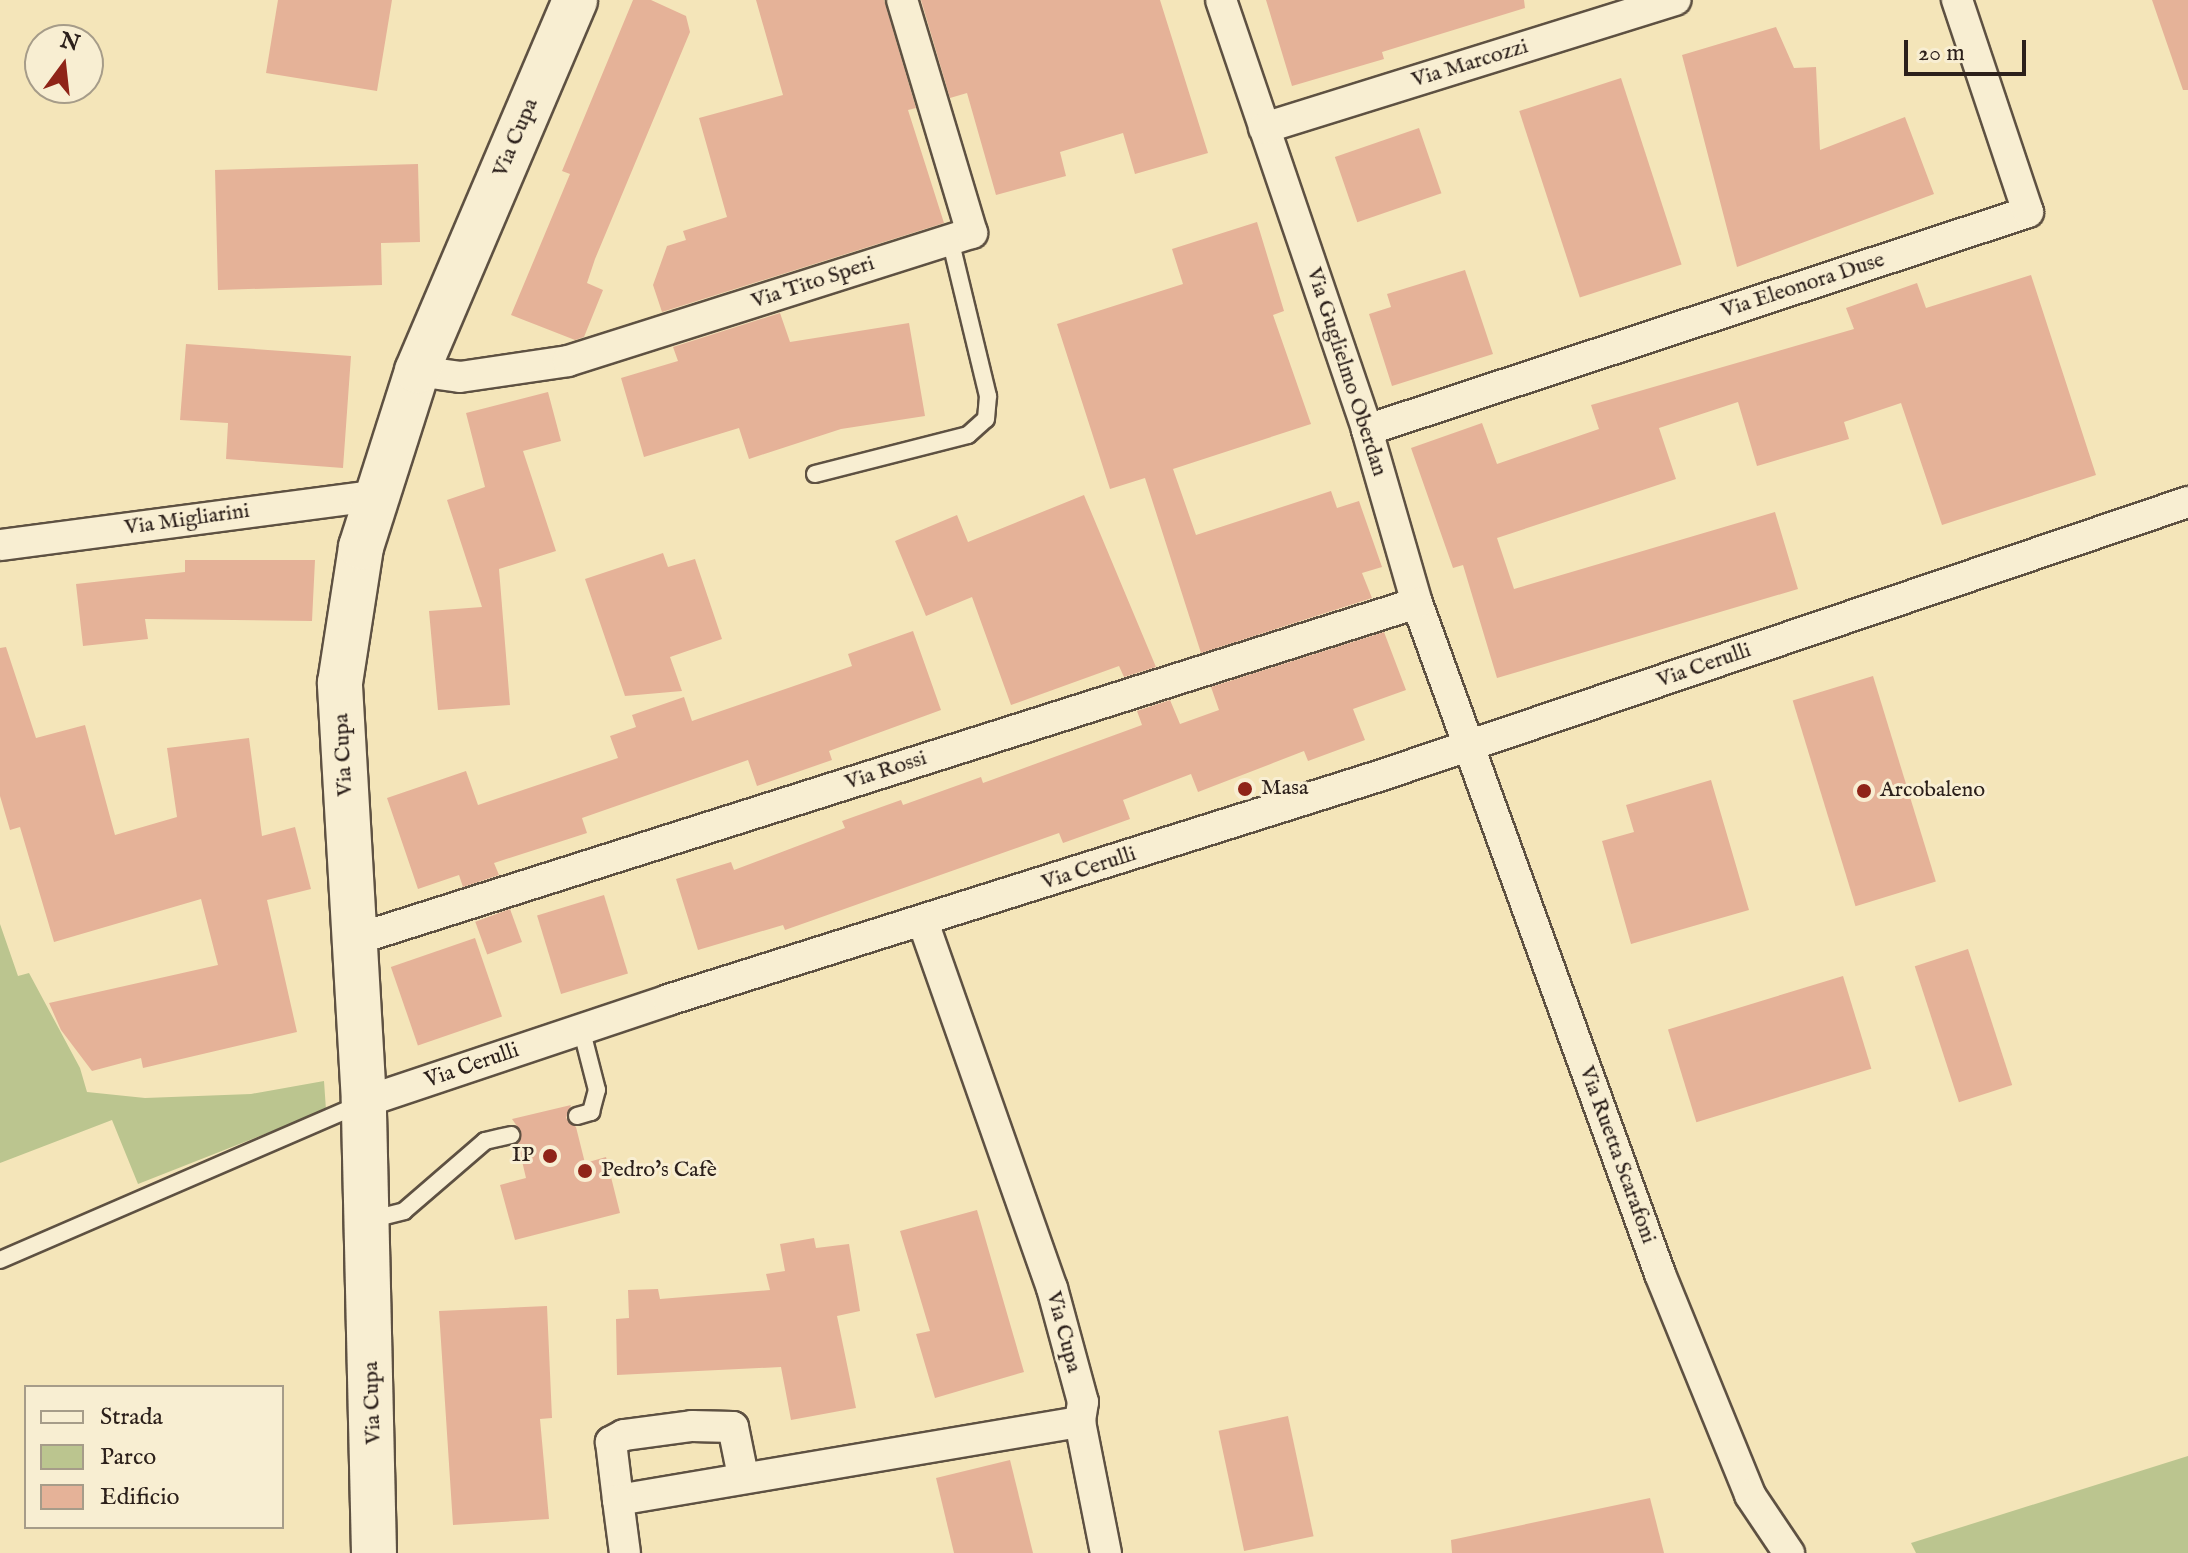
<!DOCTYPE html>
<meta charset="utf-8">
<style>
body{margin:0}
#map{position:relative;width:2188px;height:1553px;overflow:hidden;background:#f4e5b9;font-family:"IM FELL English",serif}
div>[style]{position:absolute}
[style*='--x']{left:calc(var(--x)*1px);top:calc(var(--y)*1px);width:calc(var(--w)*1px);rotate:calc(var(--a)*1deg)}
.green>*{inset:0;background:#bbc58f}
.building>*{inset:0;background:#e5b298;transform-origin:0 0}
.roads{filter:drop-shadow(2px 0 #5e5142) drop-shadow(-2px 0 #5e5142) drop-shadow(0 2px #5e5142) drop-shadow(0 -2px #5e5142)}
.lane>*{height:16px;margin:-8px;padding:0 8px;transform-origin:8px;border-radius:8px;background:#f8eed2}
.street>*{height:30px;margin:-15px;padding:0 15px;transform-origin:15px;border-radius:15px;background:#f8eed2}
.secondary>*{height:44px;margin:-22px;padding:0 22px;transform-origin:22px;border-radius:22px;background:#f8eed2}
.dots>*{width:22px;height:22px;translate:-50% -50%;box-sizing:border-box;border:4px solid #f8eed2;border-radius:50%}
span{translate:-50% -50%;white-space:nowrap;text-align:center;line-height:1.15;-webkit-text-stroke:6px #f8eed2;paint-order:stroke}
.street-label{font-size:22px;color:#2c201b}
.poi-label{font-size:22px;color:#2c201b}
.left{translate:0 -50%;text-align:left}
.right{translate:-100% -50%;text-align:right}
.legend{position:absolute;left:24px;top:1385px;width:260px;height:144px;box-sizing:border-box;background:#f8eed2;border:2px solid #a69c89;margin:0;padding:10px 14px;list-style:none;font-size:24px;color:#2c201b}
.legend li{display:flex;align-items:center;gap:16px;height:40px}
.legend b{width:40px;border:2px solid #a69c89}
.north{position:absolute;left:24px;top:24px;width:80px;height:80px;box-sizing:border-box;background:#f8eed2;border:2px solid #a69c89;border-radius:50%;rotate:15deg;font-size:22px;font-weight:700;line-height:32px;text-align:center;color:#2c201b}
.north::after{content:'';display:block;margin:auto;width:28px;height:36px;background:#8f2418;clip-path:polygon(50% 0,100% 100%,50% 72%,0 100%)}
.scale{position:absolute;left:1904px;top:40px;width:122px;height:36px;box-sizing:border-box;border:4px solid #2c201b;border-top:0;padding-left:10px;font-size:24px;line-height:28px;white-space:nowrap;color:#2c201b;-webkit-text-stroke:6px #f8eed2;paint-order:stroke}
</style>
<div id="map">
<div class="green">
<div style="clip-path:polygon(0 924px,18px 976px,29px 973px,80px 1068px,87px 1092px,145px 1098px,251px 1094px,324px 1081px,326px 1110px,138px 1184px,112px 1120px,0 1163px)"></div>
<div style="clip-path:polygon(2188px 1456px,2188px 1553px,1916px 1553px,1911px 1543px)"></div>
</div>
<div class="building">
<div style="clip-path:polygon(278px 0,392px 0,377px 91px,266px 73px)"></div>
<div style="clip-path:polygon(633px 0,651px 0,686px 16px,690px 32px,595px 259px,587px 283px,603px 290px,584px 337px,575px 340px,511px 315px,570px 174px,562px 171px)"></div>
<div style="clip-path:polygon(756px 0,884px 0,916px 108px,908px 110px,944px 223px,662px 312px,653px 285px,667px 246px,686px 240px,683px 231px,727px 217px,699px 118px,783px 95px)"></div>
<div style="clip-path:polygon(921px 0,1160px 0,1208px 153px,1135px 174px,1123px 133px,1060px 152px,1066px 176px,996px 195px,967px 93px,950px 98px)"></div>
<div style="clip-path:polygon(1266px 0,1524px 0,1525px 8px,1382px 52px,1384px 59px,1292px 86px)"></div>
<div style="clip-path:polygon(2152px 0,2188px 0,2188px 90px,2183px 90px)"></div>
<div style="clip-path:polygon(1776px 27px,1794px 68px,1816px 67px,1820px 150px,1905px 117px,1934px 194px,1737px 267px,1682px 55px)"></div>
<div style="left:1621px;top:78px;width:196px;height:107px;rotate:72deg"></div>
<div style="left:1419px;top:128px;width:69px;height:89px;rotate:71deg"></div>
<div style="clip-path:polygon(418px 164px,420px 242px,381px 243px,382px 285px,218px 290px,215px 170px)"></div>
<div style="clip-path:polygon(1257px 222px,1284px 311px,1273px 315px,1311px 424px,1173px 469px,1196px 535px,1331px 491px,1337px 508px,1359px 501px,1382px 567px,1362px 573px,1372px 598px,1201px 653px,1145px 478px,1110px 489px,1057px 324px,1183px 284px,1172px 249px)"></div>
<div style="clip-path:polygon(1465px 270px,1493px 354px,1392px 386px,1369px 314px,1391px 307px,1387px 294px)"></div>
<div style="clip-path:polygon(2031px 275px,2096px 475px,1942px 525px,1901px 403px,1844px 422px,1849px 439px,1757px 466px,1738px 402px,1659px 428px,1676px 479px,1497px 538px,1514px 589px,1775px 512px,1798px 589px,1497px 678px,1463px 565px,1453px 568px,1411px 448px,1482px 423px,1497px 464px,1599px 429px,1591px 405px,1854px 329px,1846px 308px,1917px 283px,1926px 308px)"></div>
<div style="clip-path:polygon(780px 313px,790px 342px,909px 323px,925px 416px,841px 429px,749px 459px,739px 428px,644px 457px,621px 378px,678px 361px,673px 347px)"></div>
<div style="clip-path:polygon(186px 344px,351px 356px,343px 468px,226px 459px,228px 423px,180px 420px)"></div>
<div style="clip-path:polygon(548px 392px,561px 441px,523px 451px,556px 551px,499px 569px,510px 705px,438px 710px,429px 611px,482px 607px,447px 500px,485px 487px,466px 413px)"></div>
<div style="clip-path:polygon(1084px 495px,1156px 667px,1124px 677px,1119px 666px,1011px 705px,972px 597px,926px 616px,895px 541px,957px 515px,968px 542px)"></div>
<div style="clip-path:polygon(663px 553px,668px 567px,695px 559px,722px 639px,670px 657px,682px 691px,625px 696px,585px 579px)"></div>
<div style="clip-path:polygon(185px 560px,315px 560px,312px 621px,145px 619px,148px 639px,83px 646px,76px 584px,185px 572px)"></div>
<div style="clip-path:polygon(913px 631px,941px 710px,829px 751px,832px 760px,757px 786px,748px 760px,582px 818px,587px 833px,494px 863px,499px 875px,463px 887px,459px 875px,418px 889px,387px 798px,466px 771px,478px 805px,618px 758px,610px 736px,636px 727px,632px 715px,684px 697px,692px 721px,852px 666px,848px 654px)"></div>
<div style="clip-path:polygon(1384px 632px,1406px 690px,1353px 709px,1365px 740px,1308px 761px,1304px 751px,1198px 792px,1191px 774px,1123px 800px,1130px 819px,1063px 843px,1059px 833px,785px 930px,783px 925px,698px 950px,676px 879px,731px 862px,734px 870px,845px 828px,842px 821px,901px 800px,903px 805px,981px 777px,983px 783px,1142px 725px,1137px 711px,1170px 700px,1180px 724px,1219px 710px,1211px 687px)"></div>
<div style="clip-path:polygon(6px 647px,36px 738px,85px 725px,115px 835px,177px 817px,167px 748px,249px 738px,262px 836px,295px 827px,311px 889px,267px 900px,297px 1032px,143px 1068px,141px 1058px,92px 1071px,61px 1030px,49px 1003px,218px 965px,201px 899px,54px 942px,20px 827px,10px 830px,0 796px,0 648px)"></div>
<div style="left:1873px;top:676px;width:215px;height:84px;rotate:73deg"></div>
<div style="clip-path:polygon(1711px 780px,1749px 910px,1631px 944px,1602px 841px,1634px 832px,1626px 805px)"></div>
<div style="left:604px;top:895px;width:82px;height:70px;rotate:73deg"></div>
<div style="left:510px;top:909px;width:35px;height:37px;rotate:70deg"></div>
<div style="left:475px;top:938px;width:83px;height:89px;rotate:71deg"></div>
<div style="left:1968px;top:949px;width:143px;height:56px;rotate:72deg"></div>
<div style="left:1843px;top:976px;width:97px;height:183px;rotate:73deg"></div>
<div style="clip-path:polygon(571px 1105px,566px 1118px,576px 1127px,585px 1163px,606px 1157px,620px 1213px,515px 1240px,500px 1185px,526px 1178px,518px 1144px,521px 1132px,512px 1119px)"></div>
<div style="clip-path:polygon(977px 1210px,1024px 1372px,935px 1398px,916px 1334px,930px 1331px,900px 1231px)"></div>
<div style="clip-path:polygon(814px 1238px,816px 1248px,849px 1244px,860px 1311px,837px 1316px,856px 1408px,791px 1420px,781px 1367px,617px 1375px,616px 1319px,629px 1318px,628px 1290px,658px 1289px,660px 1299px,770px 1290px,766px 1274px,785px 1271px,780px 1244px)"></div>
<div style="clip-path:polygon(547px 1306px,552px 1418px,540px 1419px,549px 1519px,453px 1525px,439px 1311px)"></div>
<div style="left:1288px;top:1416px;width:123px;height:71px;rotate:78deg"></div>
<div style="clip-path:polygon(1010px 1460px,1033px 1553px,954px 1553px,936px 1478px)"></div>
<div style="clip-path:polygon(1650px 1498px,1664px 1553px,1452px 1553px,1451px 1540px)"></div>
</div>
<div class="roads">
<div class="lane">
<div style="--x:815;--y:474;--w:158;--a:-14.3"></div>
<div style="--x:968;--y:435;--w:24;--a:-42"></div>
<div style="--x:986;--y:419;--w:23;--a:-85"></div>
<div style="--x:988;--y:396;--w:162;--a:-103.6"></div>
<div style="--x:577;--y:1116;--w:15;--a:-16"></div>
<div style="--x:591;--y:1112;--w:23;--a:-75"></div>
<div style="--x:597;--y:1090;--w:64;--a:-104.5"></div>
<div style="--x:369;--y:1220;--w:36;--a:-14"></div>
<div style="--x:404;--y:1211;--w:107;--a:-40.8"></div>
<div style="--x:485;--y:1141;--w:27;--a:-13"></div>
<div style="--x:0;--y:1260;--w:395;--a:-23.4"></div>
</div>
<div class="street">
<div style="--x:1221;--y:0;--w:454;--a:71.2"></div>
<div style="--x:1367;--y:430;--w:180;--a:73.9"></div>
<div style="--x:1417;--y:603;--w:714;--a:70.09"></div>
<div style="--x:1660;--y:1274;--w:239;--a:67.8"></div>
<div style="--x:1750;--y:1495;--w:70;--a:56.1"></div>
<div style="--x:1264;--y:128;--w:431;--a:-17.3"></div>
<div style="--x:417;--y:371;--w:43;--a:7.9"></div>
<div style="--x:460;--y:377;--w:109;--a:-8.4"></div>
<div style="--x:568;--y:361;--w:424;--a:-17.6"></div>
<div style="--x:972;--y:233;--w:243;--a:-106.7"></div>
<div style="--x:1367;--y:430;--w:696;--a:-18.25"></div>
<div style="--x:2028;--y:212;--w:224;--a:-108.5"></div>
<div style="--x:0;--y:545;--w:377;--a:-7.5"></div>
<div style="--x:923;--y:922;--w:388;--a:70.6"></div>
<div style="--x:1052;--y:1288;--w:118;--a:74.8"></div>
<div style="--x:1083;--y:1402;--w:20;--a:99"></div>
<div style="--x:1080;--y:1422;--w:134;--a:78.8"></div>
<div style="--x:354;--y:940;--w:1115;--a:-17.59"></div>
<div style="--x:364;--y:1102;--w:321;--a:-18.5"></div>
<div style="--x:668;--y:1000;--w:749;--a:-17.49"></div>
<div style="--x:1382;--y:775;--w:851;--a:-18.71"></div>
<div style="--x:743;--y:1476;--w:50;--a:-101.5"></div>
<div style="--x:733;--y:1427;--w:41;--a:-178.6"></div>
<div style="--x:692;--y:1426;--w:69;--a:172.5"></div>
<div style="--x:624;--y:1435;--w:15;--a:152"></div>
<div style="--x:611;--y:1442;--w:58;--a:83.1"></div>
<div style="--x:618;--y:1500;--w:469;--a:-9.6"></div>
<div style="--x:618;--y:1500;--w:53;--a:82.5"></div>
</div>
<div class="secondary">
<div style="--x:374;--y:1553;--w:451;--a:-91.3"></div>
<div style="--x:364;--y:1102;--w:420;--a:-93.3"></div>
<div style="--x:340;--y:683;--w:138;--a:-81.2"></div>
<div style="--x:361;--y:547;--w:185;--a:-72.3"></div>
<div style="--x:417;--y:371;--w:403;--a:-66.9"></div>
</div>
</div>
<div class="dots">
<div style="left:1245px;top:789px;background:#8f2418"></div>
<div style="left:1864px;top:791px;background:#8f2418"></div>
<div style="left:550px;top:1156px;background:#8f2418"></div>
<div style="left:585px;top:1171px;background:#8f2418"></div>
</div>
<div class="street-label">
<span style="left:1470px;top:64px;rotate:-17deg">Via Marcozzi</span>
<span style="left:516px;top:138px;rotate:-67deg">Via Cupa</span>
<span style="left:813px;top:283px;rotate:-18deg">Via Tito Speri</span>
<span style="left:1803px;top:286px;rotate:-18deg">Via Eleonora Duse</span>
<span style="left:1346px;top:372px;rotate:72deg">Via Guglielmo Oberdan</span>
<span style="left:187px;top:520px;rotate:-8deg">Via Migliarini</span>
<span style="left:1704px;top:666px;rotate:-19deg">Via Cerulli</span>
<span style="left:344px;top:755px;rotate:-93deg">Via Cupa</span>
<span style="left:886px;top:771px;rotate:-18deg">Via Rossi</span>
<span style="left:1089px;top:869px;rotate:-18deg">Via Cerulli</span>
<span style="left:472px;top:1066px;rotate:-19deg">Via Cerulli</span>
<span style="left:1617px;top:1155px;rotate:70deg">Via Ruetta Scarafoni</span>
<span style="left:1063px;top:1332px;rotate:75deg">Via Cupa</span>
<span style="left:373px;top:1403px;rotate:-92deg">Via Cupa</span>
</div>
<div class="poi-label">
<span class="left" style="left:1261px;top:789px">Masa</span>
<span class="left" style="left:1880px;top:791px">Arcobaleno</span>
<span class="right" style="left:534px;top:1156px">IP</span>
<span class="left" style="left:601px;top:1171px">Pedro's Cafè</span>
</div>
<ul class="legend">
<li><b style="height:10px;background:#f8eed2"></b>Strada</li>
<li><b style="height:22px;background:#bbc58f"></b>Parco</li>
<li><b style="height:22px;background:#e5b298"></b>Edificio</li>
</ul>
<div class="north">N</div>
<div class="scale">20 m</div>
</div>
